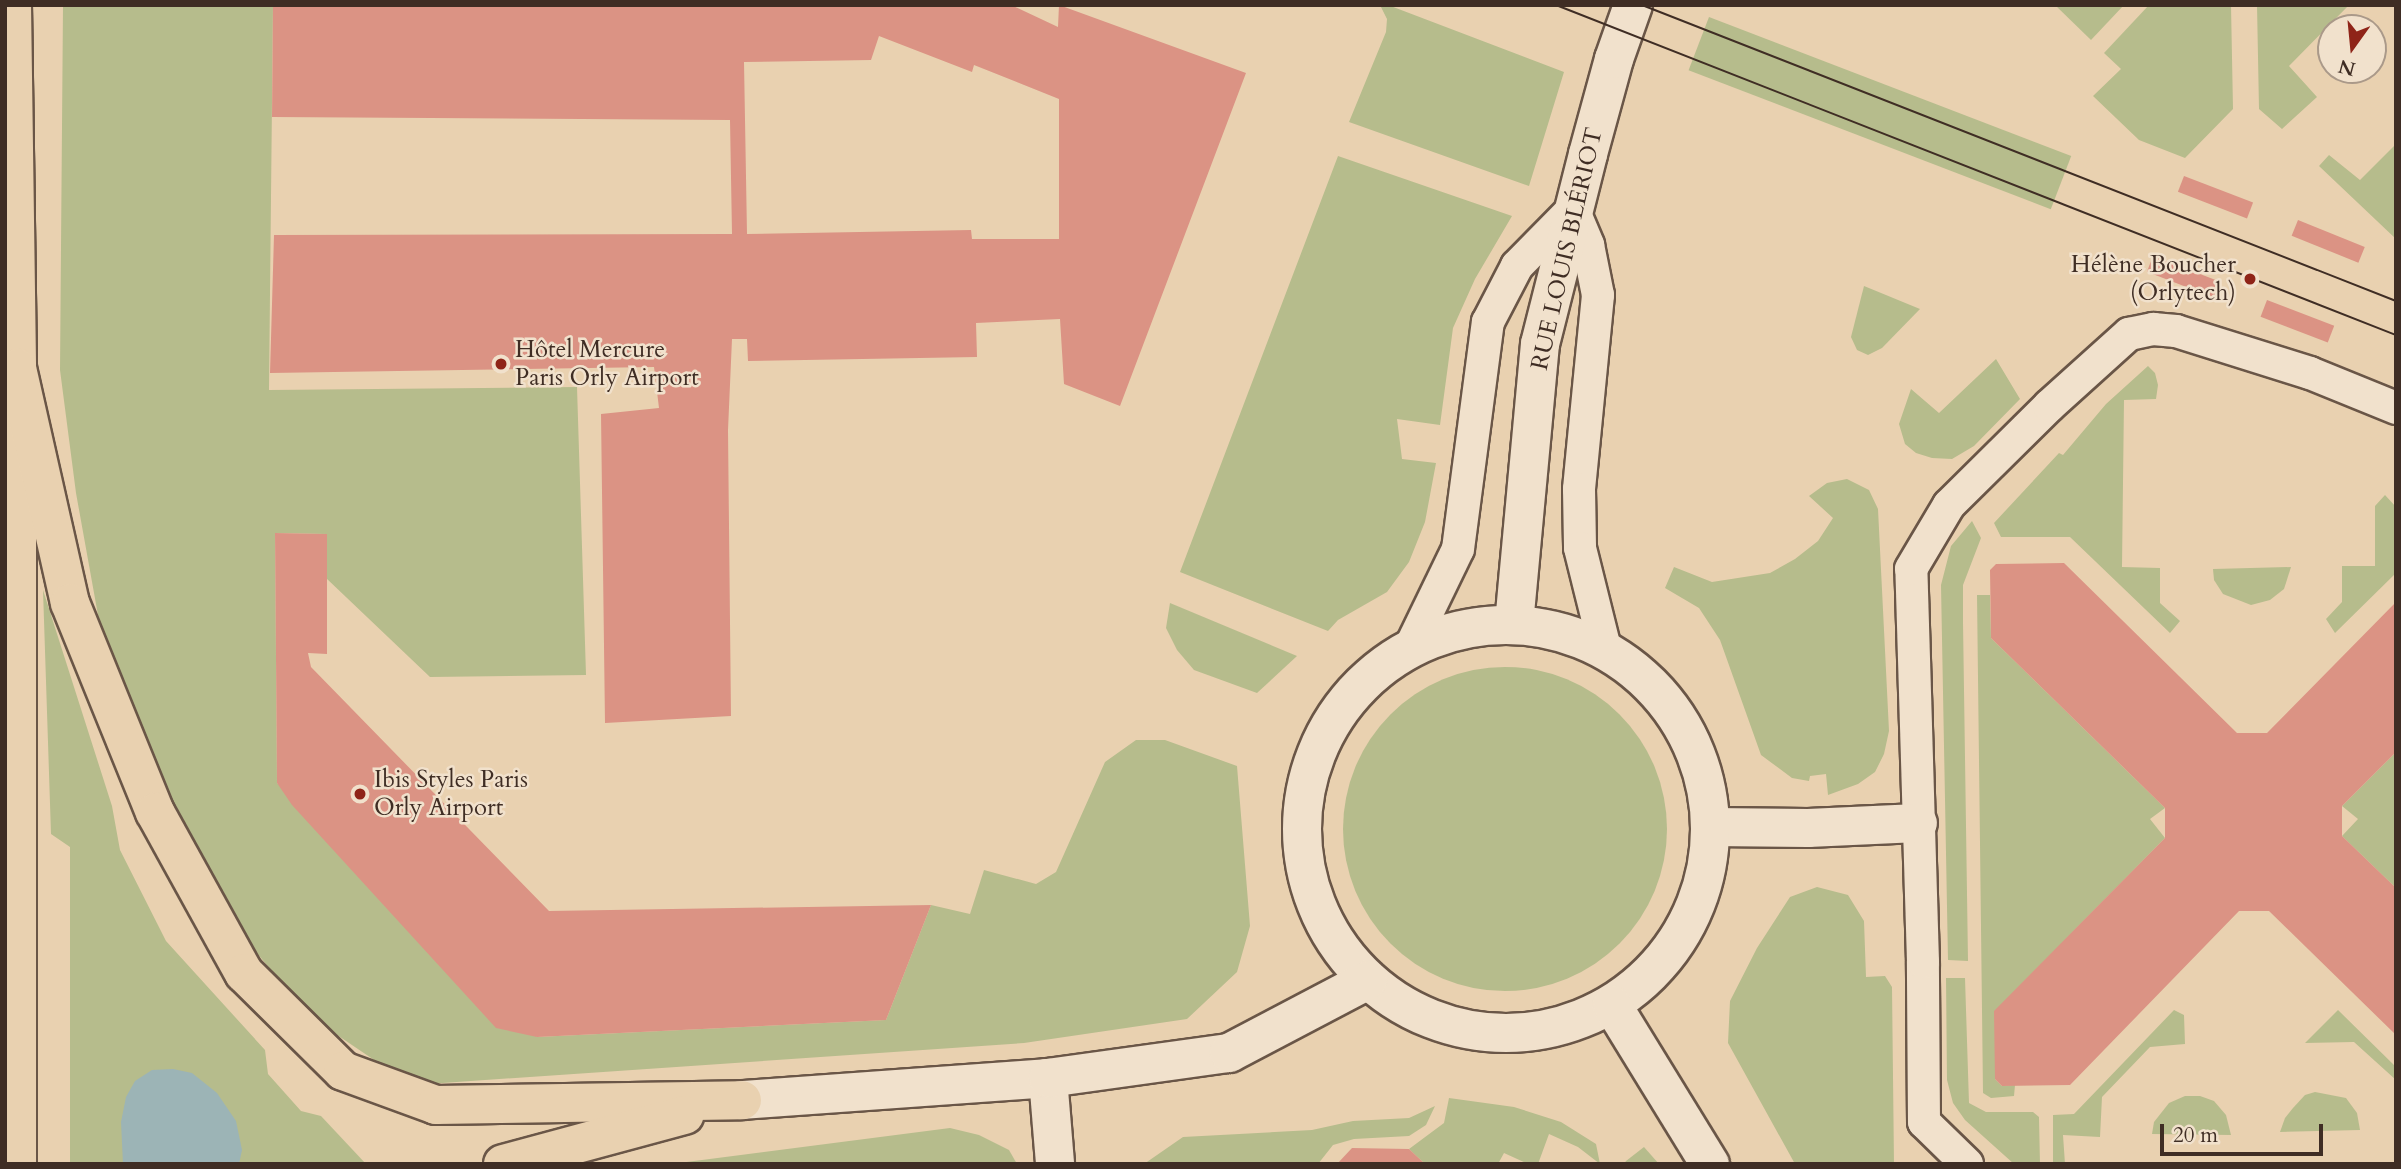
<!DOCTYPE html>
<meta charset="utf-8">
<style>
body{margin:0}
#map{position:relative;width:2401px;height:1169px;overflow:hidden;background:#e9d1b0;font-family:Cardo,serif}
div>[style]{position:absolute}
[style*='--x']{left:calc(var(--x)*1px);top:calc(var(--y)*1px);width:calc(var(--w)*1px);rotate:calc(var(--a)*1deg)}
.green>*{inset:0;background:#b6bc8c;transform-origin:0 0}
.round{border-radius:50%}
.water>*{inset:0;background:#9cb4b6}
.building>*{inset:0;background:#db9384;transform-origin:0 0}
.roads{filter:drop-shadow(2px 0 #6a5647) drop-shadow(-2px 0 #6a5647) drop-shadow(0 2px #6a5647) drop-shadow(0 -2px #6a5647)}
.service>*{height:32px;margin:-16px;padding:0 16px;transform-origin:16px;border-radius:16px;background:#f1e1cc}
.minor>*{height:38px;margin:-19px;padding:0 19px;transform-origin:19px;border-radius:19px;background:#f1e1cc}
.tertiary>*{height:38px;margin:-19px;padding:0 19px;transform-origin:19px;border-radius:19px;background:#f1e1cc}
.tertiary>.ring{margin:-19px;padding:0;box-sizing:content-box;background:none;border:38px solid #f1e1cc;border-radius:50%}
.motorway>*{height:38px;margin:-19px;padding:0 19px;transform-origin:19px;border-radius:19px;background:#e9d1b0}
.tram>*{height:2px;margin:-1px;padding:0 1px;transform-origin:1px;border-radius:1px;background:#3f2d24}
.dots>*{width:19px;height:19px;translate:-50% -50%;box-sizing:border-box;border:4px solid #f1e1cc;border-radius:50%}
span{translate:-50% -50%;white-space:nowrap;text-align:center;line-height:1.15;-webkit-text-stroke:5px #f1e1cc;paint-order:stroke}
.street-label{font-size:24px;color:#3f2d24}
.poi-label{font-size:24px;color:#3f2d24}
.right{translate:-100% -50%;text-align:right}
.left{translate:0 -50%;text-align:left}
.frame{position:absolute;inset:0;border:7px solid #3f2d24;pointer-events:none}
.north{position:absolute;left:2317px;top:14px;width:70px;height:70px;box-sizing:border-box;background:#f1e1cc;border:2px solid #aa9989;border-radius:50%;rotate:195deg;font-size:19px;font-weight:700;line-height:28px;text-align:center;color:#3f2d24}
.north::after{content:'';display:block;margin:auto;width:24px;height:32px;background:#8f2418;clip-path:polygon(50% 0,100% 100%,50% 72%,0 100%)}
.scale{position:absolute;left:2160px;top:1124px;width:163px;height:32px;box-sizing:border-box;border:4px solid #3f2d24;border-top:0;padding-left:9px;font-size:21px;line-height:24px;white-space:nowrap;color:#3f2d24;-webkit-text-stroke:5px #f1e1cc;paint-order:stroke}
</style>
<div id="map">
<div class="green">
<div style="clip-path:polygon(63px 5px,273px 5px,269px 390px,577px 387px,586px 675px,430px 677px,326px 578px,327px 534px,275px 533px,277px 783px,537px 1037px,886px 1020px,931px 905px,970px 914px,984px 870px,1036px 884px,1056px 872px,1105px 762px,1136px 740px,1165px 740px,1237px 766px,1250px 926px,1237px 972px,1187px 1019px,1024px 1043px,428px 1084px,389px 1070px,309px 1016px,219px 907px,152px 783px,105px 654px,76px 493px,60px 370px)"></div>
<div style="clip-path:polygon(1380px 5px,1388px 5px,1564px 72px,1529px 186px,1349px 122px,1386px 32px,1387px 19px)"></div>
<div style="clip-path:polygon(2055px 5px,2124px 5px,2091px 40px)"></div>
<div style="clip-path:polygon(2149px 5px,2231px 5px,2233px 109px,2185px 158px,2139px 140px,2093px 96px,2121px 69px,2104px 53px)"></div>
<div style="clip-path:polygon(2257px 5px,2349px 5px,2289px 66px,2317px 97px,2282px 129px,2259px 109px)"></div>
<div style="left:1709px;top:17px;width:388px;height:57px;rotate:21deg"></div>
<div style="clip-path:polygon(2396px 144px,2396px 239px,2319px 166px,2329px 155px,2360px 180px)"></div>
<div style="clip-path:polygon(1338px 156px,1512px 216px,1475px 279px,1453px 328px,1440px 425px,1397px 419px,1402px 459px,1436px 463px,1425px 522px,1409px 562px,1387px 592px,1338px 620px,1328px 631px,1180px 572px)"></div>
<div style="clip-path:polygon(1864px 286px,1920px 309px,1882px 348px,1868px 355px,1857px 350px,1851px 337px)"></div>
<div style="clip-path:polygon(1996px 359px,2020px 399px,1974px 446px,1952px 459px,1932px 458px,1916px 453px,1905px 444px,1899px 424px,1911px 389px,1939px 413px)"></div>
<div style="clip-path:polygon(2148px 366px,2155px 373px,2158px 385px,2156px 399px,2124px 400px,2122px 567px,2160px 568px,2160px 603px,2180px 621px,2170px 633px,2070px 537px,2001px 537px,1994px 523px,2059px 453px,2063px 455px,2106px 404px)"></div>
<div style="clip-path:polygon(1847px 479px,1869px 490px,1878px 509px,1889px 731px,1884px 754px,1875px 772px,1858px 784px,1828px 795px,1826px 774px,1810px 776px,1809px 781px,1792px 778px,1761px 755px,1720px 640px,1699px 608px,1665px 588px,1674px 567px,1712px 582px,1770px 573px,1795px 559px,1818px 541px,1833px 518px,1809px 496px,1827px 483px)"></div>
<div style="clip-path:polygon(2385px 495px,2396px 507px,2396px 573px,2335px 633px,2326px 619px,2342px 602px,2342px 566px,2375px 566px,2375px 506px)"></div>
<div style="clip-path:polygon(1972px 521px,1981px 538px,1963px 585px,1963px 622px,1968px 961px,1948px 960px,1941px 585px,1951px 546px)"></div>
<div style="clip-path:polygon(2291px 567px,2284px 589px,2270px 600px,2251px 605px,2223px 594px,2214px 580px,2213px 569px)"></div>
<div style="clip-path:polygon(43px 590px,112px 806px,120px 850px,166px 941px,265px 1050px,268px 1074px,301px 1111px,321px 1116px,366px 1164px,70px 1164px,70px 847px,51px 834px)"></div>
<div style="clip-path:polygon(1977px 595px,1990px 595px,1991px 638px,2165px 808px,2150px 819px,2165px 838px,1995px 1011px,1995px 1079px,2002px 1086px,2015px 1085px,2014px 1096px,1991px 1098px,1983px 1093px)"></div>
<div style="clip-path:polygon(1170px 603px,1297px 656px,1257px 693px,1194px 670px,1177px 650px,1166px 628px)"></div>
<div class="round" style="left:1343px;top:667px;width:324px;height:324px"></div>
<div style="clip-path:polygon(2396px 752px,2396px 888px,2342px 836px,2358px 819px,2342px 806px)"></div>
<div style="clip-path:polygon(1817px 887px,1848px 895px,1864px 921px,1866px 977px,1885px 976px,1892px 987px,1894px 1164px,1795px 1164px,1728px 1043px,1730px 1001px,1757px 948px,1790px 897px)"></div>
<div style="clip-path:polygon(1946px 978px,1965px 978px,1969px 1103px,1986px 1112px,2033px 1112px,2039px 1117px,2040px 1164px,2014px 1164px,1965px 1120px,1953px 1103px,1947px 1080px)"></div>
<div style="clip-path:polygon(2174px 1010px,2184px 1015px,2185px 1044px,2150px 1047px,2102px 1097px,2100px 1137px,2063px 1135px,2065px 1164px,2053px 1164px,2053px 1115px,2074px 1114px)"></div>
<div style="clip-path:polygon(2338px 1010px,2396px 1067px,2396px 1080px,2354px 1042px,2305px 1043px)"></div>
<div style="clip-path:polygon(2315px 1092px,2346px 1098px,2357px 1113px,2360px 1130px,2280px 1132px,2285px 1118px,2293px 1108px,2305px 1095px)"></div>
<div style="clip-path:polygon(2185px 1096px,2200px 1096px,2214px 1101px,2226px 1115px,2231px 1135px,2152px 1134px,2154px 1122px,2169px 1103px)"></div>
<div style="clip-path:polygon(1449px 1098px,1514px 1107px,1561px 1122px,1596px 1144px,1600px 1164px,1578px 1147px,1549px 1134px,1538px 1164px,1528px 1164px,1504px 1153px,1498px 1164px,1425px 1164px,1409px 1149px,1444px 1123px)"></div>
<div style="clip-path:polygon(1435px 1106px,1426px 1125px,1409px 1136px,1354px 1139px,1333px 1145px,1318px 1164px,1144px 1164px,1183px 1137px,1312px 1130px,1353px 1121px,1409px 1118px)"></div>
<div style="clip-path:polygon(950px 1128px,979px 1135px,1009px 1150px,1017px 1164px,671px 1164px)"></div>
<div style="clip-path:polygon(1644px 1147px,1659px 1164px,1624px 1164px,1626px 1161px)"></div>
</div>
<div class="water">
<div style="clip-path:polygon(173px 1069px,192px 1073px,217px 1093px,236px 1121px,242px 1150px,239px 1164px,123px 1164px,121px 1122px,126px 1097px,135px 1081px,152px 1070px)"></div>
</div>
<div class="building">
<div style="clip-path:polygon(evenodd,273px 5px,1011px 5px,1058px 27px,1059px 5px,1246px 73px,1120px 406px,1064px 384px,1060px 319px,976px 323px,977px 357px,748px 361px,747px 339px,732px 339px,728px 430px,731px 716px,605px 723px,601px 414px,659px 408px,654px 367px,270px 373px,274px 235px,732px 234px,730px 120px,272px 117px,273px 5px,879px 36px,972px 72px,974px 65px,1059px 99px,1059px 239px,972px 239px,971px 230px,747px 234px,744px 62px,871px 60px,879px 36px)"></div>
<div style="left:2184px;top:176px;width:74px;height:17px;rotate:21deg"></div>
<div style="left:2298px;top:220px;width:72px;height:17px;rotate:22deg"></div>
<div style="left:2153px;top:256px;width:72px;height:17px;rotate:21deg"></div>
<div style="left:2267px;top:300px;width:72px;height:18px;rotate:21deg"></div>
<div style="clip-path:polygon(275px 533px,327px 534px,327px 654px,308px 653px,311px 667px,549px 911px,931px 905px,886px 1020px,537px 1037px,496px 1028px,292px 805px,277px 783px)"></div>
<div style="clip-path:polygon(2064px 563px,2237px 733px,2267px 733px,2396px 602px,2396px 752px,2342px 806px,2342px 836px,2396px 888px,2396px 1035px,2269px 911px,2239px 911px,2070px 1085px,2002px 1086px,1995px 1079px,1994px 1011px,2165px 838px,2165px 808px,1991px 638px,1990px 570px,1996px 564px)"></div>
<div style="clip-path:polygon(1352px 1148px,1409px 1149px,1425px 1164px,1337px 1164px)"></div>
</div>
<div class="roads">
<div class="service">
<div style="--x:1408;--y:652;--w:114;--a:-64.1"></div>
<div style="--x:1458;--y:549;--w:229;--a:-82.5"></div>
<div style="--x:1488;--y:322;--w:63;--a:-62.6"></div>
<div style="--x:1517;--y:266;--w:80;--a:-45.5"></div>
<div style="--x:1573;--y:209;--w:39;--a:67"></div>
<div style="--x:1588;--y:245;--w:51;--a:78.7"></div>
<div style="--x:1598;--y:295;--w:195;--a:95.6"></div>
<div style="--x:1579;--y:489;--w:59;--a:89"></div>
<div style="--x:1580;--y:548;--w:103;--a:76"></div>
<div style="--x:1967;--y:1164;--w:60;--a:-135.7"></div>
<div style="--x:1924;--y:1122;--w:160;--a:-90.4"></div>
<div style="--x:1923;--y:962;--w:393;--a:-91.7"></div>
<div style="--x:1911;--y:569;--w:74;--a:-59.3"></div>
<div style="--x:1949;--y:505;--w:141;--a:-44.7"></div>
<div style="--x:2049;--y:406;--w:108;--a:-42"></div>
<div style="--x:2129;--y:334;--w:25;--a:-12"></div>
<div style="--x:2153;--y:329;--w:23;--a:5"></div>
<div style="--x:2176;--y:331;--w:140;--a:17.4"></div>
<div style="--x:2310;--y:373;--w:93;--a:22.1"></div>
</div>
<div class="minor">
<div style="--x:1514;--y:624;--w:281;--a:-84.7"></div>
<div style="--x:1540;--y:344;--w:196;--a:-75.8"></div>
<div style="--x:1588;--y:154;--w:98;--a:-74.7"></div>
<div style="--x:1614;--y:59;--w:57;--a:-70.6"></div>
<div style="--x:1712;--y:827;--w:96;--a:0.6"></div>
<div style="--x:1808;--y:828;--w:110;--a:-2.6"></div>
<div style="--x:1048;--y:1078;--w:86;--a:85.3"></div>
</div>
<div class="tertiary">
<div class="ring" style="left:1302px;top:625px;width:370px;height:370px"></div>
<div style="--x:1612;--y:1005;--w:187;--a:58.4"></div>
<div style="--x:742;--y:1100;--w:307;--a:-4.1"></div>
<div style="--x:1048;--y:1078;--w:183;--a:-7.9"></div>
<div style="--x:1229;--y:1053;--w:157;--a:-27.7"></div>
</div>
<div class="motorway">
<div style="--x:12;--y:5;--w:363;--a:89.2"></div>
<div style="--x:17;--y:368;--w:796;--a:90"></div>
<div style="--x:17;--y:368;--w:241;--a:77.3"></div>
<div style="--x:70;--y:603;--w:226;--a:67.9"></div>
<div style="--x:155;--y:812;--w:184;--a:61.1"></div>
<div style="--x:244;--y:973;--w:139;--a:44.7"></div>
<div style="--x:343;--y:1071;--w:99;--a:20.1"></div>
<div style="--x:436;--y:1105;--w:306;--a:-0.9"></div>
<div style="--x:503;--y:1164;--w:188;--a:-15.1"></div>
</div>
</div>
<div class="tram">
<div style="--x:1556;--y:5;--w:902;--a:21.45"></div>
<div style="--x:1642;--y:5;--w:810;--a:21.43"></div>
</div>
<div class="dots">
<div style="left:2250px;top:279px;background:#8f2418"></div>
<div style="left:501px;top:364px;background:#8f2418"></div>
<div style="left:360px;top:794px;background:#8f2418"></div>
</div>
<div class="street-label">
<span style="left:1567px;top:249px;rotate:-77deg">RUE LOUIS BLÉRIOT</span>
</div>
<div class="poi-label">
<span class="right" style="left:2236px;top:279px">Hélène Boucher<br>(Orlytech)</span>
<span class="left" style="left:515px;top:364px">Hôtel Mercure<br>Paris Orly Airport</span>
<span class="left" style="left:374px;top:794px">Ibis Styles Paris<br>Orly Airport</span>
</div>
<div class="frame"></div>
<div class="north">N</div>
<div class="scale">20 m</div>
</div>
